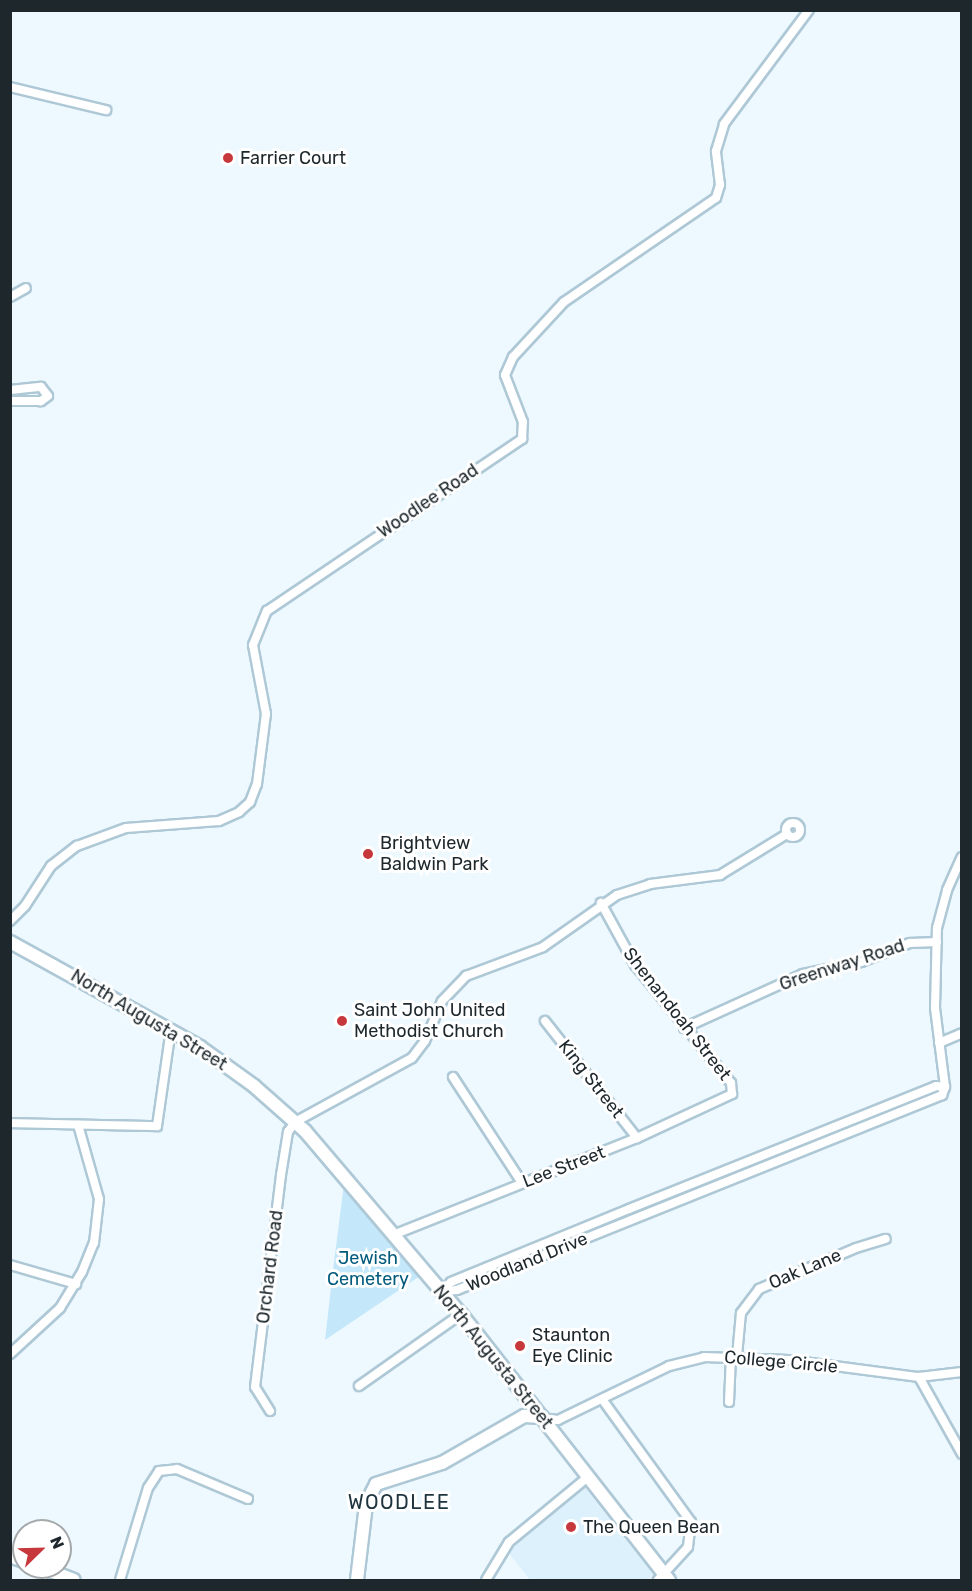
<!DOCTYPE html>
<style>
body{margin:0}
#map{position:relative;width:972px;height:1591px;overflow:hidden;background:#eef9ff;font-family:Rubik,sans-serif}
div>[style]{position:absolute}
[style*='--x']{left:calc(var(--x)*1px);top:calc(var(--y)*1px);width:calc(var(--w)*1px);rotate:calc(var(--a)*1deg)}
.built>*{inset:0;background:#ddf1fd}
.green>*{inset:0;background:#c5e7fa}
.roads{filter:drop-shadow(2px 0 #aec8d6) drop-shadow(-2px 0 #aec8d6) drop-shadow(0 2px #aec8d6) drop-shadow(0 -2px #aec8d6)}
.street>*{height:8px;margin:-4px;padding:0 4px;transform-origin:4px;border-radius:4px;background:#fff}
.street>.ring{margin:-4px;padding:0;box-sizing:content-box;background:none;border:8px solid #fff;border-radius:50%}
.secondary>*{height:12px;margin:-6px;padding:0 6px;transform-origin:6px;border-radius:6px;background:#fff}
.dots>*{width:16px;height:16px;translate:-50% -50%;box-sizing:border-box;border:3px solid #fff;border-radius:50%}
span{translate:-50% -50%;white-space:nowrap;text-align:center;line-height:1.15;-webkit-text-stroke:6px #fff;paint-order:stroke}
.poi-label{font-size:18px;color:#1d272c}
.left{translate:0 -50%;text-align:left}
.street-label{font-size:18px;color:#1d272c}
.park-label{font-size:18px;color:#025a7c}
.neighbourhood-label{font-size:20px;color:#1d333e;letter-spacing:1.5px}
.frame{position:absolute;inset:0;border:12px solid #1d272c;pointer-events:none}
.north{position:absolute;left:12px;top:1519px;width:60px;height:60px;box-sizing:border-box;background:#fff;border:2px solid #a5a9ab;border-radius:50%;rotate:67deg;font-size:16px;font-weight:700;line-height:24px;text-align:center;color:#1d272c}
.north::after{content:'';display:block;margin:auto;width:21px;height:27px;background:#c7383d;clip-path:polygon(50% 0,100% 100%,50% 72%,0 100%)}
</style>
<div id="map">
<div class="built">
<div style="clip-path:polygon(582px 1484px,653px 1574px,648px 1580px,530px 1580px,508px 1552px)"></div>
</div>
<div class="green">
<div style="clip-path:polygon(344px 1184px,420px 1276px,325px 1340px,334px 1262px)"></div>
</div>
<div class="roads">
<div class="street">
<div style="--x:10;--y:87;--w:99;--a:13.5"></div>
<div style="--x:10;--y:297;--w:18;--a:-29"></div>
<div style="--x:10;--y:390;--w:31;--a:-6"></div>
<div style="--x:41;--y:387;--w:11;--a:52"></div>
<div style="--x:48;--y:396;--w:9;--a:144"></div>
<div style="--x:41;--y:401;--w:31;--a:180"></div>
<div class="ring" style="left:786px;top:823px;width:6px;height:6px"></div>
<div style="--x:10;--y:921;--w:21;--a:-45"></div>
<div style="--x:25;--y:906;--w:48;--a:-57"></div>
<div style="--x:51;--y:866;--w:33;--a:-38"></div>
<div style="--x:77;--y:846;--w:52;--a:-20.2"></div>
<div style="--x:126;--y:828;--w:93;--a:-4.3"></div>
<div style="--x:219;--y:821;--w:22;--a:-24"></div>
<div style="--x:239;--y:812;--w:15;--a:-42"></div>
<div style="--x:250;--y:802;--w:19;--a:-69"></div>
<div style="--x:257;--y:784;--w:71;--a:-82.7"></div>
<div style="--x:266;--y:714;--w:70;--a:-100.7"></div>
<div style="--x:253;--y:645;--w:37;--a:-68"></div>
<div style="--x:267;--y:611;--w:308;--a:-34"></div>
<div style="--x:522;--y:439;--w:17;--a:-87"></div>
<div style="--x:523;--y:422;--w:50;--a:-111"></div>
<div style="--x:505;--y:375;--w:20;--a:-66"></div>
<div style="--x:513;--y:357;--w:75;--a:-47.2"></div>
<div style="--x:564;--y:302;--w:184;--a:-34.4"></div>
<div style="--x:716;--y:198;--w:14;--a:-73"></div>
<div style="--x:720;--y:185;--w:34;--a:-97"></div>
<div style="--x:716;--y:151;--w:28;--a:-73"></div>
<div style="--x:724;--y:124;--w:142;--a:-53.3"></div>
<div style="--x:545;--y:1021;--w:149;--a:51.8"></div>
<div style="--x:684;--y:1028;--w:131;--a:-24.4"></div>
<div style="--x:803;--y:974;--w:59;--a:-11.7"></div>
<div style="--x:861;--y:962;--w:53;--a:-21.2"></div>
<div style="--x:910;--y:943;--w:27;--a:-2"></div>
<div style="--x:939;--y:1043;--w:25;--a:-23"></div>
<div style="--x:453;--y:1077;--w:126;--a:56.9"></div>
<div style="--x:10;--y:1123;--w:147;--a:1.2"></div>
<div style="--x:157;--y:1126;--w:98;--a:-81.8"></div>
<div style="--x:393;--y:1235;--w:263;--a:-21.7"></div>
<div style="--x:637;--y:1138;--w:105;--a:-24.9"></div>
<div style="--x:732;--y:1094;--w:11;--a:-95"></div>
<div style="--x:731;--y:1083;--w:152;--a:-129.1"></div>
<div style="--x:635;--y:965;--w:71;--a:-118.7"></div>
<div style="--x:10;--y:1265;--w:69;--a:16.1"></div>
<div style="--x:442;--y:1292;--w:15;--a:-8"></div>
<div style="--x:457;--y:1290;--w:523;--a:-21.9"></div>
<div style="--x:942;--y:1095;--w:9;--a:-69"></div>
<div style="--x:945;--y:1087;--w:80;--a:-97.2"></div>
<div style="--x:935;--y:1008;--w:80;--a:-88.6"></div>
<div style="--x:937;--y:928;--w:39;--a:-75"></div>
<div style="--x:947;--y:890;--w:36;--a:-66"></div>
<div style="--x:442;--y:1292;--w:13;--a:-48"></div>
<div style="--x:451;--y:1282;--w:192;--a:-22.3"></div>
<div style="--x:629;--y:1209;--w:331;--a:-21.8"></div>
<div style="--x:936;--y:1086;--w:9;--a:6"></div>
<div style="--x:10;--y:1354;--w:68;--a:-42.6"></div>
<div style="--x:60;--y:1308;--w:42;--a:-58.6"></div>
<div style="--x:82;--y:1272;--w:31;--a:-68"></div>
<div style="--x:94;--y:1243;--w:44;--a:-83.5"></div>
<div style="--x:99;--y:1199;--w:77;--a:-105.8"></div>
<div style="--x:737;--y:1356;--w:43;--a:-84.7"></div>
<div style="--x:741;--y:1313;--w:30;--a:-53"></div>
<div style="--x:759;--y:1289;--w:105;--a:-22.9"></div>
<div style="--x:856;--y:1248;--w:31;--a:-17"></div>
<div style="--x:919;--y:1377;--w:88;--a:60.8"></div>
<div style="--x:359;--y:1386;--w:125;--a:-35.2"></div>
<div style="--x:602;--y:1399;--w:152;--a:54.1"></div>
<div style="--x:691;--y:1522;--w:25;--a:97"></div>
<div style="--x:688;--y:1547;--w:45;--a:132.3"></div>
<div style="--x:729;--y:1402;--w:46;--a:-87.5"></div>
<div style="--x:270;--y:1411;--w:28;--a:-122"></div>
<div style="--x:255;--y:1387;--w:214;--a:-83"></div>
<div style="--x:281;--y:1175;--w:44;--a:-80.8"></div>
<div style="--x:288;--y:1132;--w:12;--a:-55"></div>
<div style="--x:295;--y:1122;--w:133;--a:-28.7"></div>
<div style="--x:412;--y:1058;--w:21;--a:-53"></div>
<div style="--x:425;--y:1041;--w:43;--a:-67"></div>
<div style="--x:442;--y:1001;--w:35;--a:-46"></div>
<div style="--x:466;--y:976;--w:82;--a:-20.6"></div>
<div style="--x:543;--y:947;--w:90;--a:-35.1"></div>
<div style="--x:617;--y:895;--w:35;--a:-18"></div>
<div style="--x:650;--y:884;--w:71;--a:-7.3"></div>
<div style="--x:720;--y:875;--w:79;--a:-31.5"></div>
<div style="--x:542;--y:1418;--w:16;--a:7"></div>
<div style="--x:558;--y:1420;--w:123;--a:-25.9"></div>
<div style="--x:669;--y:1366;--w:36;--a:-14"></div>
<div style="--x:704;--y:1357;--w:85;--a:2"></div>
<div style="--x:789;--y:1360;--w:131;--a:7.5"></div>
<div style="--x:919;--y:1377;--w:43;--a:-6.6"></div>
<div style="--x:120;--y:1580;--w:96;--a:-73.1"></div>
<div style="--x:148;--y:1488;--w:20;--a:-57"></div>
<div style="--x:159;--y:1471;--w:18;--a:-6"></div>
<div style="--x:177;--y:1469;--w:77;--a:22.9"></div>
<div style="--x:486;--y:1580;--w:44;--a:-58.8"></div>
<div style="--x:509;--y:1542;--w:104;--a:-39.5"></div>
</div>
<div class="secondary">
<div style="--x:10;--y:942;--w:217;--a:28.9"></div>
<div style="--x:200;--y:1047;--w:67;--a:35.8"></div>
<div style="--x:254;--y:1086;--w:68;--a:41.4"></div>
<div style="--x:305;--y:1131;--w:240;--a:49.6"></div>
<div style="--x:461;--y:1314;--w:338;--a:52"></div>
<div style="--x:10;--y:1556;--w:15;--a:20"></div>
<div style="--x:40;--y:1567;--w:36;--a:21"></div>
<div style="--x:357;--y:1580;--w:77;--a:-83.2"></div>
<div style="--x:366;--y:1504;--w:22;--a:-63"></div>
<div style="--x:376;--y:1484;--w:69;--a:-17.7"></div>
<div style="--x:442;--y:1463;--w:95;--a:-29.8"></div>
<div style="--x:524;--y:1416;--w:18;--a:3"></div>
</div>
</div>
<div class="dots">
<div style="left:228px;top:158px;background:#c7383d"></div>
<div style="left:368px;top:854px;background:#c7383d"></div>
<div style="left:342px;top:1021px;background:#c7383d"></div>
<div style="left:520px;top:1346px;background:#c7383d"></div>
<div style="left:571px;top:1527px;background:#c7383d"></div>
</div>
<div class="poi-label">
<span class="left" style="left:240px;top:158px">Farrier Court</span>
<span class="left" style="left:380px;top:854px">Brightview<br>Baldwin Park</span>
<span class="left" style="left:354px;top:1021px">Saint John United<br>Methodist Church</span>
<span class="left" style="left:532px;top:1346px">Staunton<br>Eye Clinic</span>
<span class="left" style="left:583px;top:1527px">The Queen Bean</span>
</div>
<div class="street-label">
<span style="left:428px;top:501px;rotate:-34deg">Woodlee Road</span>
<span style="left:842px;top:965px;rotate:-18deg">Greenway Road</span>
<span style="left:677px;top:1014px;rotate:52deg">Shenandoah Street</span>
<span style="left:149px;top:1020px;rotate:31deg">North Augusta Street</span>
<span style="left:591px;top:1079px;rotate:52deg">King Street</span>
<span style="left:564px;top:1167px;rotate:-21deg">Lee Street</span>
<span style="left:527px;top:1262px;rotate:-22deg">Woodland Drive</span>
<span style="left:270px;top:1267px;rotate:-83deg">Orchard Road</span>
<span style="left:805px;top:1269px;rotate:-23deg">Oak Lane</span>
<span style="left:493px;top:1357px;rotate:51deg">North Augusta Street</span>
<span style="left:781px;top:1362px;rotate:5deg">College Circle</span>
</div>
<div class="park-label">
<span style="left:368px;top:1269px">Jewish<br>Cemetery</span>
</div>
<div class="neighbourhood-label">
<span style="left:399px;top:1502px">WOODLEE</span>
</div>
<div class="frame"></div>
<div class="north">N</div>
</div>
